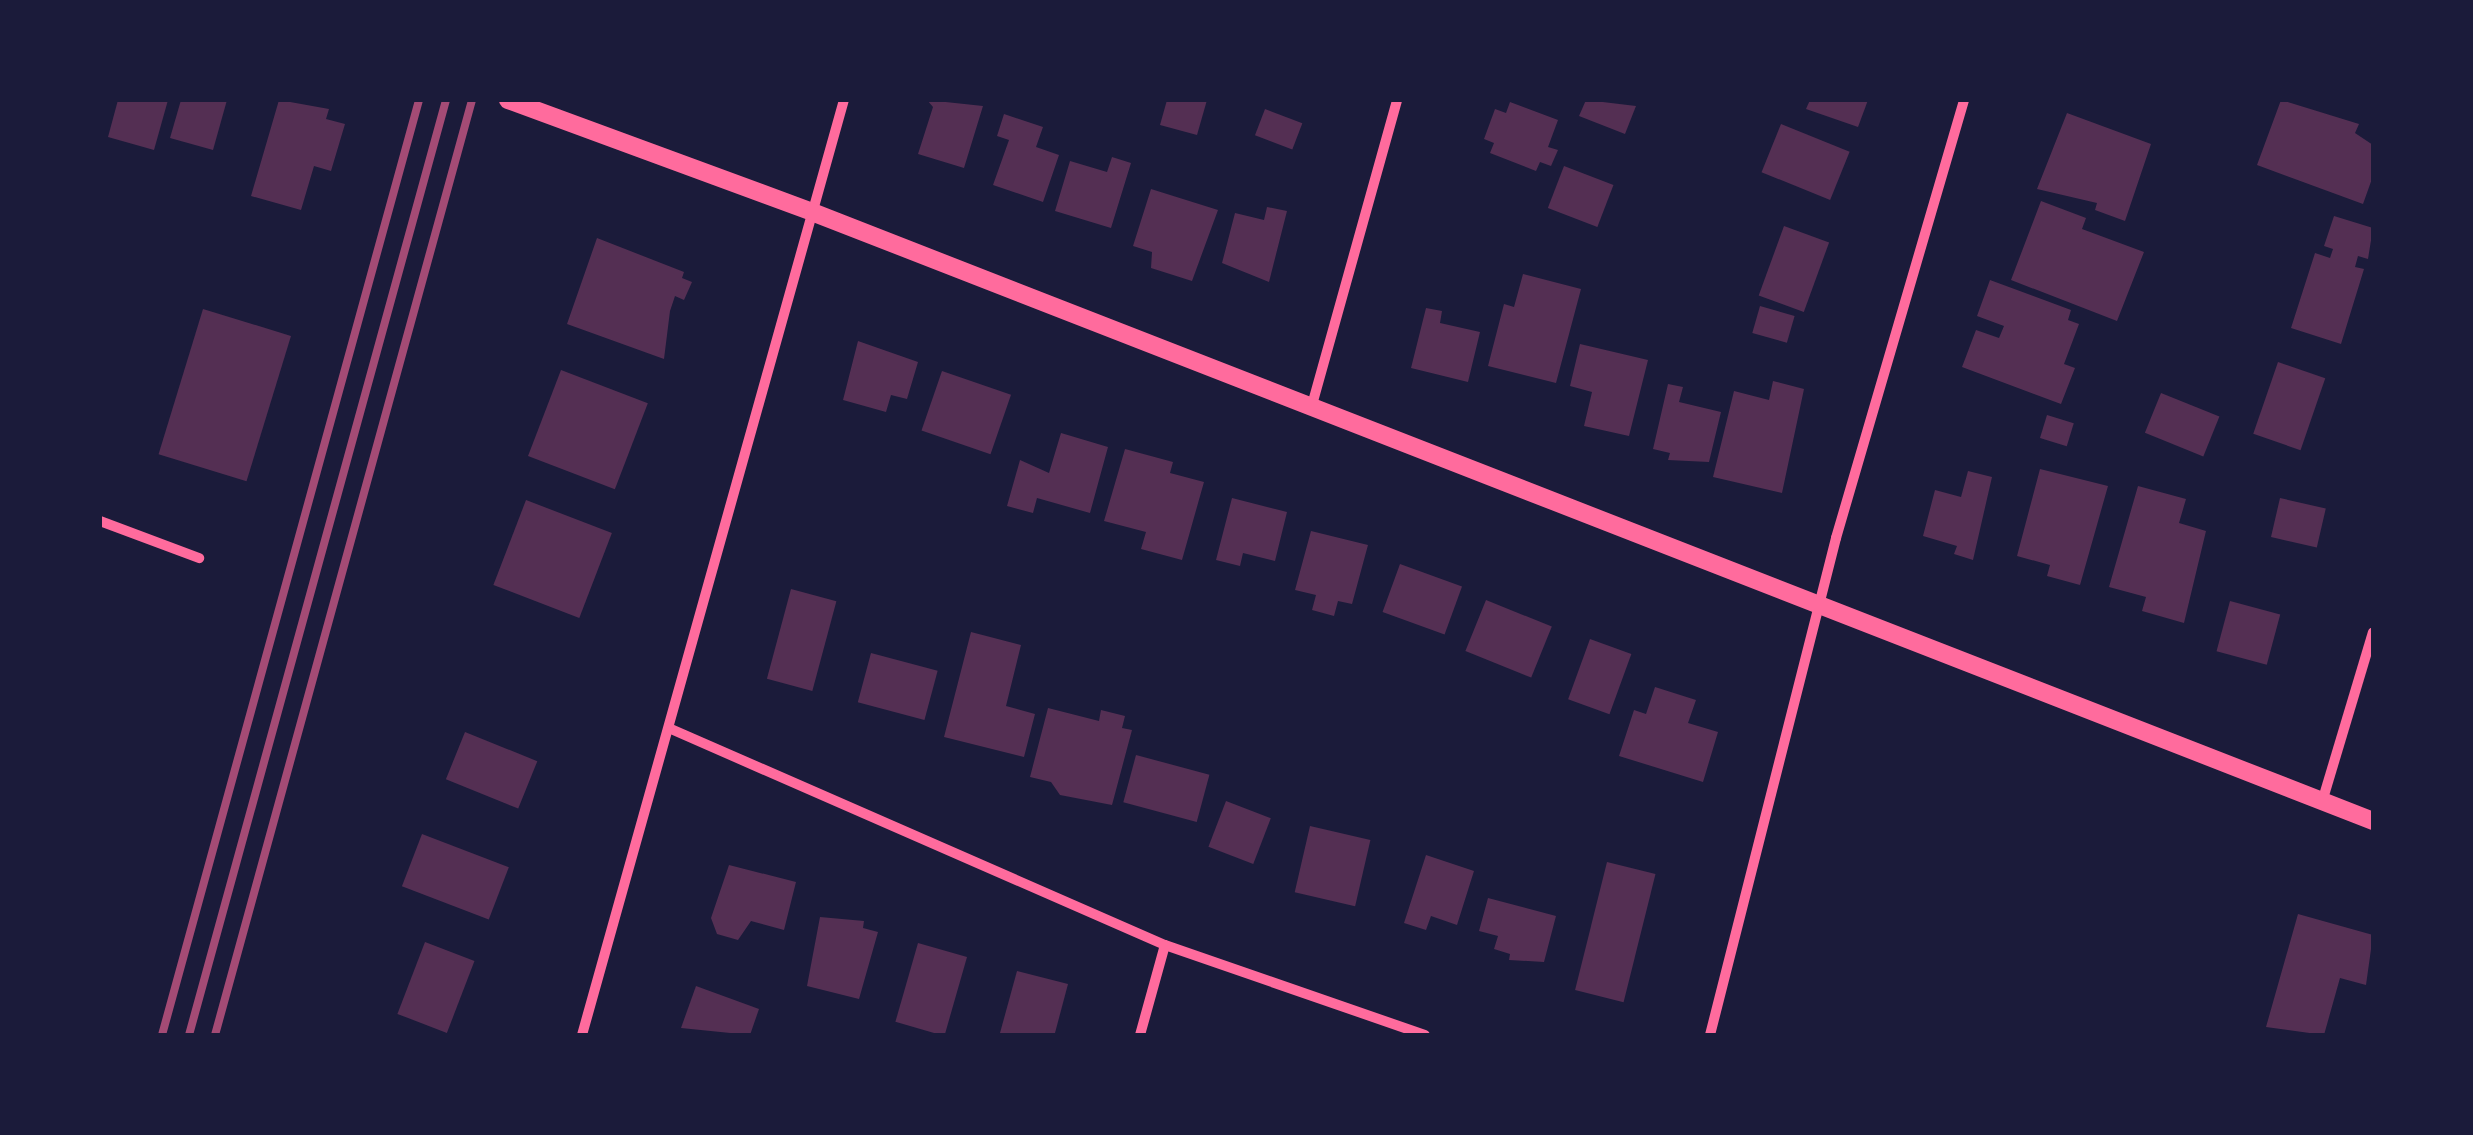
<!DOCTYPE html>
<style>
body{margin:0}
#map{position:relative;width:2473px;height:1135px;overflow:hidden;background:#1b1b3a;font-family:Spectral,serif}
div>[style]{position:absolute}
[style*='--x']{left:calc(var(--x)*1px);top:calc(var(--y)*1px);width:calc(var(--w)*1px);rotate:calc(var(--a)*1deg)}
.building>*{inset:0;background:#542f53;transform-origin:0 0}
.minor>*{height:10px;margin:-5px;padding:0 5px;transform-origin:5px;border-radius:5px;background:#ff6b9d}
.tertiary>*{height:18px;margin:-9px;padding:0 9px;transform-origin:9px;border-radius:9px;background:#ff6b9d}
.rail>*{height:8px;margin:-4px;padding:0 4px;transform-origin:4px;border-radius:4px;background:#a44b75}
span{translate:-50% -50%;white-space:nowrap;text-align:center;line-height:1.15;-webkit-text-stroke:9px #1b1b3a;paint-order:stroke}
.frame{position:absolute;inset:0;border:102px solid #1b1b3a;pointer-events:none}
</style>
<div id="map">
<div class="building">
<div style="clip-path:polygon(118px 100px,168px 100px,154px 150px,108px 137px)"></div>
<div style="clip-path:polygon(181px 100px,227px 100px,213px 150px,170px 138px)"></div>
<div style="clip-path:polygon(279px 100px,329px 109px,326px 119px,345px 124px,331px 171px,314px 166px,301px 210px,251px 196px)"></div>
<div style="clip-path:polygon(927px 100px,983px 106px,964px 168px,918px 154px,933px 107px)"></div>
<div style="clip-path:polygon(1167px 100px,1207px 100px,1197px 135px,1160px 125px)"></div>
<div style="clip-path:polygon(1586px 100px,1636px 106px,1625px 134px,1579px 116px)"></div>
<div style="clip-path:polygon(1810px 100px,1868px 100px,1858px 127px,1806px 109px)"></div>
<div style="clip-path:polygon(2281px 100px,2359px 124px,2355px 133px,2373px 145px,2373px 176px,2363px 204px,2257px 165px)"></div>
<div style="clip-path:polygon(1510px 102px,1558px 120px,1548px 147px,1558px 150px,1551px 166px,1540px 162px,1536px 171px,1490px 153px,1494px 143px,1484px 139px,1495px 109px,1506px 113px)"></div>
<div style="left:1265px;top:109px;width:40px;height:28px;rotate:21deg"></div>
<div style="clip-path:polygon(2067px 113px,2151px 144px,2125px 221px,2095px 210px,2097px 203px,2037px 189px)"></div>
<div style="clip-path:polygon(1004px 114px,1043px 127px,1036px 147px,1059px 155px,1043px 202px,993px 185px,1009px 140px,997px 136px)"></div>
<div style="left:1781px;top:124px;width:74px;height:52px;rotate:22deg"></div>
<div style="clip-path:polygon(1112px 157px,1131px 163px,1111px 228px,1055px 211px,1070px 161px,1107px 172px)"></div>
<div style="left:1564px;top:166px;width:53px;height:45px;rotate:21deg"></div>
<div style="clip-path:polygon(1151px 189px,1218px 210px,1192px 281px,1151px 268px,1152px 252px,1133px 246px)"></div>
<div style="clip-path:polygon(2041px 201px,2086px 218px,2082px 229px,2144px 252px,2117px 321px,2011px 280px)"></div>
<div style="clip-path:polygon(1267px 207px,1287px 211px,1269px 282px,1222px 263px,1235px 213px,1264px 220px)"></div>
<div style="clip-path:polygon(2334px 216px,2373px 228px,2368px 259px,2358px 256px,2355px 267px,2364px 269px,2341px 344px,2291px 328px,2315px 253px,2330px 258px,2333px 249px,2324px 246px)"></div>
<div style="left:1784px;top:226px;width:48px;height:74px;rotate:20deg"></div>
<div style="clip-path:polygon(597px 238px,684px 272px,682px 278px,692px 282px,684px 300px,675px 296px,670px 311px,664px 359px,567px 324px)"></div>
<div style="clip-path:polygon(1523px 274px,1581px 289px,1556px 383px,1488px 366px,1504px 304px,1514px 307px)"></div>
<div style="clip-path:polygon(1990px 280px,2071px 310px,2068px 320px,2079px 324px,2064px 364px,2075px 368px,2061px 404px,1962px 367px,1976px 330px,1999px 338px,2004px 326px,1977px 316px)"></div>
<div style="left:1760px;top:306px;width:36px;height:28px;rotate:16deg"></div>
<div style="clip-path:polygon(1426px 308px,1442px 311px,1440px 323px,1480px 332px,1468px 382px,1411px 368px)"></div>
<div style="left:203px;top:309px;width:92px;height:152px;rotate:17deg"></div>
<div style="clip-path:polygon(858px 341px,918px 362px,907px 399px,891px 395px,886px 412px,843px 400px)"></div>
<div style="clip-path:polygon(1580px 344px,1648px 360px,1629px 436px,1584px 426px,1592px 392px,1570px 386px)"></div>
<div style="left:2278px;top:362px;width:50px;height:76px;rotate:19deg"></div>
<div style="left:561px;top:370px;width:93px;height:92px;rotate:21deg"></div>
<div style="left:942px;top:371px;width:73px;height:63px;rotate:19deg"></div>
<div style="clip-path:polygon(1773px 381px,1804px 389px,1782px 493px,1713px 477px,1734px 391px,1769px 400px)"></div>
<div style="clip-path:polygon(1668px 384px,1683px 387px,1679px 402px,1721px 412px,1709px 462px,1668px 460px,1670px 453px,1653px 449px)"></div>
<div style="left:2161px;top:393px;width:63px;height:43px;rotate:22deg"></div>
<div style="left:2047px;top:415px;width:28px;height:24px;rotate:17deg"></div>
<div style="clip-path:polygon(1061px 433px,1108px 447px,1090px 513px,1037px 498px,1033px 513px,1007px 506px,1020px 460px,1049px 473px)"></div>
<div style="clip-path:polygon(1125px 449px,1173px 462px,1170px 473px,1204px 482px,1182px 560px,1141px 549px,1146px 532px,1104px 521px)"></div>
<div style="clip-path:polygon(2040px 469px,2108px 486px,2080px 585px,2047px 576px,2050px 565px,2017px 556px)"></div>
<div style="clip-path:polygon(1968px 471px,1992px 477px,1973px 560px,1954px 554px,1957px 546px,1923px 536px,1935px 490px,1961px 497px)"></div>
<div style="clip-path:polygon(2138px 486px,2186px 499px,2179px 523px,2206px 531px,2184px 623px,2142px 611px,2146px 597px,2109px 587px)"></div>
<div style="clip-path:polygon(1232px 498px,1287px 512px,1275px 561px,1243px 553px,1240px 566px,1216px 560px)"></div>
<div style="left:2280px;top:498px;width:47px;height:40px;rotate:13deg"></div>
<div style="left:526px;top:500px;width:92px;height:91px;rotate:21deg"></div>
<div style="clip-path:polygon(1311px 531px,1368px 545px,1352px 604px,1338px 601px,1334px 616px,1312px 610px,1316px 595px,1295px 590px)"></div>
<div style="left:1400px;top:564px;width:66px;height:51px;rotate:20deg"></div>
<div style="left:791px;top:589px;width:47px;height:93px;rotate:15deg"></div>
<div style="left:1486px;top:600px;width:71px;height:55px;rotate:22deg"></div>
<div style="left:2230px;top:601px;width:52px;height:52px;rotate:15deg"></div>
<div style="clip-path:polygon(971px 632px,1021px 645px,1006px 706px,1035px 714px,1024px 757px,944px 737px)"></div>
<div style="left:1590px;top:639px;width:44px;height:64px;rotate:20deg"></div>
<div style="left:871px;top:653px;width:69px;height:51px;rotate:15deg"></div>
<div style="clip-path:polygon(1655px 687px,1696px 700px,1688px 723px,1718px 732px,1703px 782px,1619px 756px,1634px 710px,1646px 714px)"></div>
<div style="clip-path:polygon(1048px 708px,1099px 721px,1101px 710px,1125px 716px,1122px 728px,1132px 730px,1112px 805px,1060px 795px,1051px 782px,1030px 777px)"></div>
<div style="left:465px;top:732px;width:78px;height:51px;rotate:22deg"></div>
<div style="left:1136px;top:755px;width:76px;height:49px;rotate:15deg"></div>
<div style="left:1226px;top:801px;width:48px;height:49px;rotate:21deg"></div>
<div style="left:1310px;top:826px;width:62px;height:68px;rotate:13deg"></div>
<div style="left:422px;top:834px;width:93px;height:56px;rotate:21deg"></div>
<div style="clip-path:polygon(1426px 855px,1474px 871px,1457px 925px,1431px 916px,1426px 930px,1404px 923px)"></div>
<div style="left:1607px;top:862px;width:50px;height:132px;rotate:14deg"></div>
<div style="clip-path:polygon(729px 865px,796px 882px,784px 930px,751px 921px,738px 940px,717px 934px,711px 918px)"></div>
<div style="clip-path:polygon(1488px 898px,1556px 916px,1544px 962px,1509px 960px,1510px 954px,1494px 949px,1498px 936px,1479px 931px)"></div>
<div style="clip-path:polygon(2298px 914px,2373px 935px,2366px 985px,2340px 978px,2324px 1035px,2266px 1027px)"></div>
<div style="clip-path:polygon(820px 917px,864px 921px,863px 928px,878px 932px,859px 999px,807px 986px)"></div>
<div style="left:425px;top:942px;width:53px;height:77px;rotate:21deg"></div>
<div style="left:918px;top:943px;width:51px;height:82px;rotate:16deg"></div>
<div style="clip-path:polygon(1017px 971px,1068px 984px,1055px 1033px,1000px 1033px)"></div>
<div style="clip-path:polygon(696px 986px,759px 1009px,750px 1035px,681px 1028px)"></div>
</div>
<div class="minor">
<div style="--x:1312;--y:405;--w:317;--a:-74.4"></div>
<div style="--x:100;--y:521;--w:106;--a:20.5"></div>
<div style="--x:671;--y:729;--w:539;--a:23.62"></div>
<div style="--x:1165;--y:945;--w:275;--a:19.1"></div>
<div style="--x:2322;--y:802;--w:177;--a:-73.3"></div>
<div style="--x:582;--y:1035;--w:971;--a:-74.35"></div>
<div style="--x:1140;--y:1035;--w:93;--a:-74.5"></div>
<div style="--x:1710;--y:1035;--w:513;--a:-75.77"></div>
<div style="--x:1836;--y:538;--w:456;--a:-73.7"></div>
</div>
<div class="tertiary">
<div style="--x:508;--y:100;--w:324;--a:20.2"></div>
<div style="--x:812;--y:212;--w:1676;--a:21.31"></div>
</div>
<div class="rail">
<div style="--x:162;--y:1035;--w:970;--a:-74.63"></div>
<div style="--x:189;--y:1035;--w:970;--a:-74.63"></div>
<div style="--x:215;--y:1035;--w:970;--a:-74.63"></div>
</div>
<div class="frame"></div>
</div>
